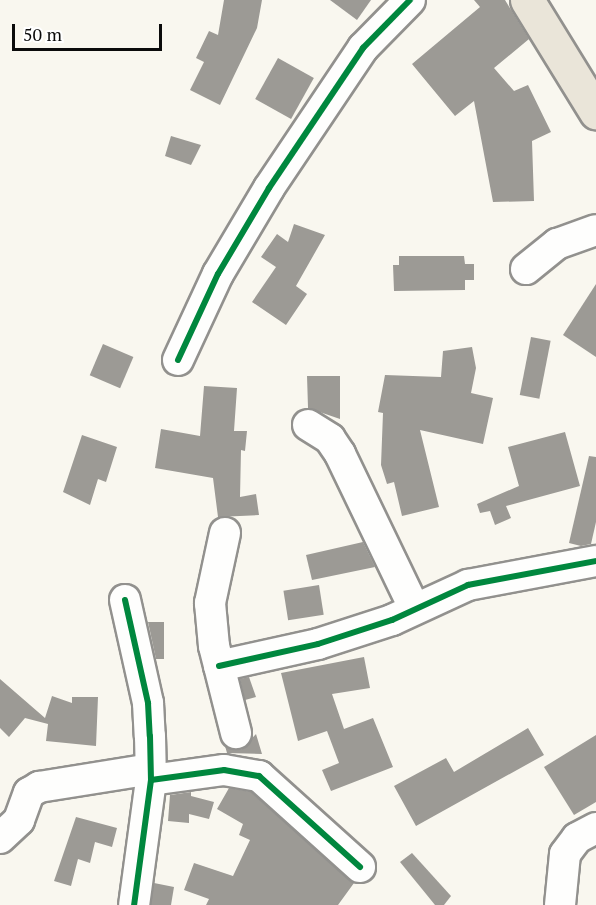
<!DOCTYPE html>
<style>
body{margin:0}
#map{position:relative;width:596px;height:905px;overflow:hidden;background:#f9f7ef;font-family:"PT Serif",serif}
div>[style]{position:absolute}
[style*='--x']{left:calc(var(--x)*1px);top:calc(var(--y)*1px);width:calc(var(--w)*1px);rotate:calc(var(--a)*1deg)}
.building>*{inset:0;background:#9c9a95;transform-origin:0 0}
.roads{filter:drop-shadow(2px 0 #92918e) drop-shadow(-2px 0 #92918e) drop-shadow(0 2px #92918e) drop-shadow(0 -2px #92918e)}
.minor>*{height:30px;margin:-15px;padding:0 15px;transform-origin:15px;border-radius:15px;background:#fefefd}
.major>*{height:33px;margin:-16.5px;padding:0 16.5px;transform-origin:16.5px;border-radius:16.5px;background:#eae5d9}
.cycleway>*{height:6px;margin:-3px;padding:0 3px;transform-origin:3px;border-radius:3px;background:#00873e}
span{translate:-50% -50%;white-space:nowrap;text-align:center;line-height:1.15;-webkit-text-stroke:6px #fff;paint-order:stroke}
.scale{position:absolute;left:12px;top:24px;width:150px;height:27px;box-sizing:border-box;border:3px solid #0b0b0b;border-top:0;padding-left:8px;font-size:18px;line-height:21px;white-space:nowrap;color:#0b0b0b;-webkit-text-stroke:4px #fff;paint-order:stroke}
</style>
<div id="map">
<div class="building">
<div style="clip-path:polygon(224px 0,262px 0,257px 28px,220px 105px,190px 90px,204px 62px,196px 58px,209px 31px,218px 35px)"></div>
<div style="clip-path:polygon(330px 0,371px 0,357px 20px)"></div>
<div style="clip-path:polygon(474px 0,505px 0,529px 39px,494px 68px,514px 91px,528px 85px,551px 132px,532px 141px,534px 201px,493px 202px,474px 101px,455px 116px,412px 64px,480px 7px)"></div>
<div style="left:278px;top:58px;width:41px;height:47px;rotate:29deg"></div>
<div style="clip-path:polygon(171px 136px,201px 145px,191px 165px,165px 156px)"></div>
<div style="clip-path:polygon(294px 224px,325px 235px,296px 286px,307px 294px,286px 325px,252px 302px,276px 267px,261px 257px,277px 234px,288px 242px)"></div>
<div style="clip-path:polygon(399px 256px,464px 256px,465px 264px,474px 264px,474px 280px,465px 280px,465px 290px,394px 291px,393px 265px,399px 265px)"></div>
<div style="clip-path:polygon(596px 284px,596px 357px,563px 335px)"></div>
<div style="left:531px;top:337px;width:20px;height:59px;rotate:11deg"></div>
<div style="left:103px;top:344px;width:33px;height:34px;rotate:23deg"></div>
<div style="clip-path:polygon(472px 347px,476px 368px,471px 393px,493px 398px,483px 444px,420px 430px,439px 507px,402px 516px,394px 482px,387px 484px,381px 465px,383px 413px,378px 412px,385px 375px,441px 377px,443px 351px)"></div>
<div style="clip-path:polygon(307px 376px,340px 376px,340px 419px,308px 408px)"></div>
<div style="clip-path:polygon(204px 386px,237px 388px,234px 431px,247px 431px,245px 451px,241px 450px,240px 497px,256px 494px,259px 515px,218px 517px,213px 478px,155px 468px,161px 429px,200px 436px)"></div>
<div style="clip-path:polygon(565px 432px,580px 486px,506px 506px,511px 518px,495px 525px,490px 511px,480px 513px,477px 504px,519px 486px,508px 447px)"></div>
<div style="clip-path:polygon(82px 435px,117px 447px,106px 482px,98px 479px,90px 505px,63px 492px)"></div>
<div style="clip-path:polygon(589px 456px,596px 457px,596px 522px,591px 544px,581px 546px,569px 543px)"></div>
<div style="clip-path:polygon(363px 542px,375px 567px,312px 580px,306px 555px)"></div>
<div style="left:319px;top:585px;width:30px;height:36px;rotate:81deg"></div>
<div style="clip-path:polygon(148px 622px,164px 622px,164px 659px,156px 659px)"></div>
<div style="clip-path:polygon(364px 657px,370px 688px,332px 694px,344px 729px,373px 718px,393px 767px,331px 791px,322px 770px,339px 763px,327px 731px,298px 741px,281px 673px)"></div>
<div style="clip-path:polygon(249px 677px,256px 697px,245px 700px,240px 679px)"></div>
<div style="clip-path:polygon(0 679px,45px 718px,52px 696px,72px 703px,72px 697px,98px 697px,96px 746px,46px 741px,48px 724px,25px 718px,9px 737px,0 728px)"></div>
<div style="clip-path:polygon(528px 728px,544px 755px,416px 826px,394px 786px,446px 758px,454px 772px)"></div>
<div style="clip-path:polygon(256px 734px,262px 754px,227px 753px,225px 746px,241px 750px)"></div>
<div style="clip-path:polygon(596px 735px,596px 802px,574px 815px,544px 767px)"></div>
<div style="clip-path:polygon(229px 788px,251px 792px,354px 883px,338px 905px,206px 905px,209px 899px,184px 890px,194px 863px,233px 876px,250px 840px,239px 835px,243px 824px,217px 809px)"></div>
<div style="clip-path:polygon(191px 792px,191px 796px,214px 802px,209px 819px,189px 814px,189px 823px,168px 821px,170px 795px)"></div>
<div style="clip-path:polygon(76px 817px,117px 828px,112px 847px,95px 842px,90px 863px,78px 859px,71px 886px,54px 881px)"></div>
<div style="clip-path:polygon(412px 853px,451px 896px,444px 905px,435px 905px,400px 862px)"></div>
<div style="clip-path:polygon(154px 883px,174px 887px,171px 905px,151px 905px)"></div>
</div>
<div class="roads">
<div class="minor">
<div style="--x:526;--y:269;--w:40;--a:-39"></div>
<div style="--x:557;--y:244;--w:41;--a:-19.7"></div>
<div style="--x:178;--y:360;--w:95;--a:-65.1"></div>
<div style="--x:218;--y:274;--w:100;--a:-59.3"></div>
<div style="--x:269;--y:188;--w:169;--a:-56.1"></div>
<div style="--x:363;--y:48;--w:67;--a:-45.6"></div>
<div style="--x:308;--y:425;--w:26;--a:32"></div>
<div style="--x:330;--y:439;--w:18;--a:56"></div>
<div style="--x:340;--y:454;--w:171;--a:64.3"></div>
<div style="--x:225;--y:533;--w:72;--a:102.1"></div>
<div style="--x:210;--y:603;--w:43;--a:84.7"></div>
<div style="--x:214;--y:646;--w:90;--a:75.8"></div>
<div style="--x:125;--y:600;--w:106;--a:77.4"></div>
<div style="--x:148;--y:703;--w:33;--a:87"></div>
<div style="--x:150;--y:736;--w:44;--a:88.7"></div>
<div style="--x:151;--y:780;--w:126;--a:97.7"></div>
<div style="--x:219;--y:666;--w:101;--a:-12.5"></div>
<div style="--x:318;--y:644;--w:78;--a:-18"></div>
<div style="--x:392;--y:620;--w:84;--a:-24.7"></div>
<div style="--x:468;--y:585;--w:130;--a:-10.6"></div>
<div style="--x:151;--y:780;--w:74;--a:-7.8"></div>
<div style="--x:224;--y:770;--w:36;--a:10"></div>
<div style="--x:259;--y:776;--w:136;--a:42"></div>
<div style="--x:0;--y:838;--w:26;--a:-43"></div>
<div style="--x:19;--y:820;--w:29;--a:-70"></div>
<div style="--x:29;--y:793;--w:12;--a:-31"></div>
<div style="--x:39;--y:787;--w:113;--a:-9.1"></div>
<div style="--x:560;--y:905;--w:51;--a:-84.4"></div>
<div style="--x:565;--y:854;--w:20;--a:-53"></div>
<div style="--x:577;--y:838;--w:21;--a:-28"></div>
</div>
<div class="major">
<div style="--x:527;--y:0;--w:132;--a:58.4"></div>
</div>
</div>
<div class="cycleway">
<div style="--x:178;--y:360;--w:95;--a:-65.1"></div>
<div style="--x:218;--y:274;--w:100;--a:-59.3"></div>
<div style="--x:269;--y:188;--w:169;--a:-56.1"></div>
<div style="--x:363;--y:48;--w:67;--a:-45.6"></div>
<div style="--x:125;--y:600;--w:106;--a:77.4"></div>
<div style="--x:148;--y:703;--w:33;--a:87"></div>
<div style="--x:150;--y:736;--w:44;--a:88.7"></div>
<div style="--x:151;--y:780;--w:126;--a:97.7"></div>
<div style="--x:219;--y:666;--w:101;--a:-12.5"></div>
<div style="--x:318;--y:644;--w:78;--a:-18"></div>
<div style="--x:392;--y:620;--w:84;--a:-24.7"></div>
<div style="--x:468;--y:585;--w:130;--a:-10.6"></div>
<div style="--x:151;--y:780;--w:74;--a:-7.8"></div>
<div style="--x:224;--y:770;--w:36;--a:10"></div>
<div style="--x:259;--y:776;--w:136;--a:42"></div>
</div>
<div class="scale">50 m</div>
</div>
